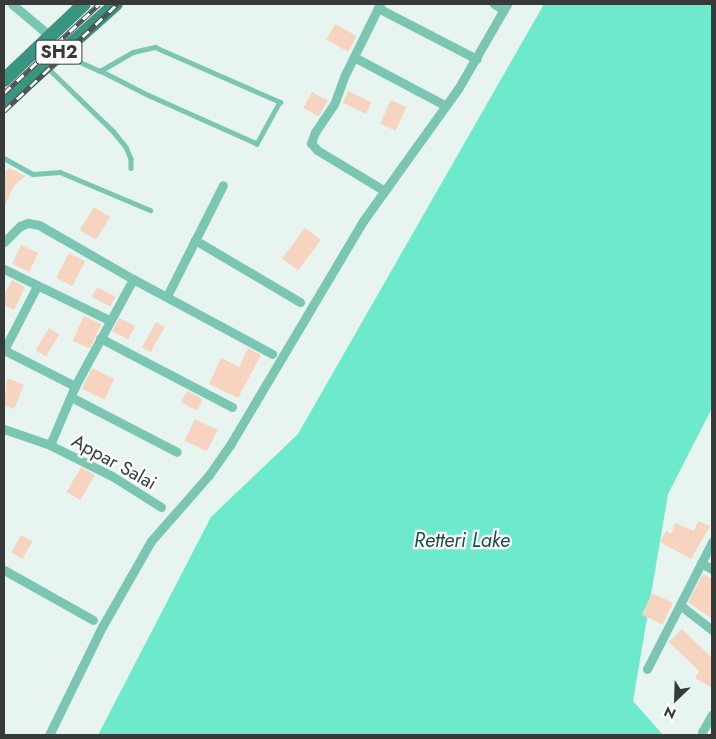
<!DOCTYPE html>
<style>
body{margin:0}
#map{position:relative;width:716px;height:739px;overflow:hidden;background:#e7f4f0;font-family:Jost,sans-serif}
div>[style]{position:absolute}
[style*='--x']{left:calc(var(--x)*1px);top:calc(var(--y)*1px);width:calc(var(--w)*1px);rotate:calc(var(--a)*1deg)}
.water>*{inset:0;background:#6deacc}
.building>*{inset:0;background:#f7d4c0;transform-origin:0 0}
.lane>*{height:4.5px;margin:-2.25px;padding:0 2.25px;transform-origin:2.25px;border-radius:2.25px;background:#7ac6b2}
.street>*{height:9px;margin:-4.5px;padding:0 4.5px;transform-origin:4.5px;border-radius:4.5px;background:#7ac6b2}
.primary>*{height:14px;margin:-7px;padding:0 7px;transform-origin:7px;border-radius:7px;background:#399480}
.rail>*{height:5px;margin-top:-2.5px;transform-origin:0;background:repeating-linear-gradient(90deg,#fff 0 9px,#4d5352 0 18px);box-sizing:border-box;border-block:1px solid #4d5352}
span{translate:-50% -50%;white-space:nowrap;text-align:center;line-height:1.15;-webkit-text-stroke:4.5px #fff;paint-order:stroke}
.shield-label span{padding:1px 4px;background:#fff;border:1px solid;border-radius:4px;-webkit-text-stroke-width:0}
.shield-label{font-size:18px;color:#363b3a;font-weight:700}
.street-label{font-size:19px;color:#363b3a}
.water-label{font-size:20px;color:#184e42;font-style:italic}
.frame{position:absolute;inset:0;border:5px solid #363b3a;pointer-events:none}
.north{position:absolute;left:651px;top:674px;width:50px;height:50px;-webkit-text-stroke:4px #fff;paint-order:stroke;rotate:204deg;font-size:14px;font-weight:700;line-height:20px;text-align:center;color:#363b3a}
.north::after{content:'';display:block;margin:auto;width:18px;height:22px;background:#363b3a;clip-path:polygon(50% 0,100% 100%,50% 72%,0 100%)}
</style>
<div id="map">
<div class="water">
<div style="clip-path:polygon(544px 4px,712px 4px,712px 408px,668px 494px,633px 701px,663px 735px,98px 735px,211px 517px,298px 434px)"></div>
</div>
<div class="building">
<div style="left:335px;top:24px;width:25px;height:18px;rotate:29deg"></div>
<div style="left:348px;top:91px;width:26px;height:13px;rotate:25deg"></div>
<div style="left:312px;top:92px;width:18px;height:18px;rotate:29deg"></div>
<div style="left:391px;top:100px;width:17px;height:26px;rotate:25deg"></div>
<div style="clip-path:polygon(9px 168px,25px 176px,13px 187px,4px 208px,4px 173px)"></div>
<div style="left:94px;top:207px;width:19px;height:27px;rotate:32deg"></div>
<div style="left:305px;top:228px;width:20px;height:38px;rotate:37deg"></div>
<div style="left:21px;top:245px;width:19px;height:21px;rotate:25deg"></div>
<div style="left:69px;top:253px;width:18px;height:28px;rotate:27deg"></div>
<div style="clip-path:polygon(12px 280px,25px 287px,14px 310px,4px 305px,4px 295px)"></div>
<div style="left:97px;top:287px;width:21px;height:11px;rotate:28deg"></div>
<div style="left:84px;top:316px;width:19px;height:27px;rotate:25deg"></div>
<div style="left:119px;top:318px;width:18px;height:15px;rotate:27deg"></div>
<div style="left:156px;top:322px;width:10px;height:29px;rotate:29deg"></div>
<div style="left:49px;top:328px;width:12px;height:26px;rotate:31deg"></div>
<div style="clip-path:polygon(248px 348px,261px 355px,238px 398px,209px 384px,221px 358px,239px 367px)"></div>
<div style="left:92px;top:368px;width:25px;height:23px;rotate:26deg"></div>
<div style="clip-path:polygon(7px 378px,24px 385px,14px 409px,4px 405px)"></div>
<div style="left:187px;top:391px;width:18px;height:13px;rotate:27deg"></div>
<div style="left:195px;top:419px;width:25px;height:24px;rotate:26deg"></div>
<div style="left:81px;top:467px;width:16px;height:29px;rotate:30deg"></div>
<div style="clip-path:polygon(698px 521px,710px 526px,691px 559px,660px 542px,666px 531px,671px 534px,675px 523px,694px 531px)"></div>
<div style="left:21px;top:535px;width:13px;height:20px;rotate:29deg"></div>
<div style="clip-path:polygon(703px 574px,712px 579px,712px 619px,688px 602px)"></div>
<div style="left:652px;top:593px;width:23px;height:24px;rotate:25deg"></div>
<div style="clip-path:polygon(682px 629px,712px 658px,712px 688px,695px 678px,699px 671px,669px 642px)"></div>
</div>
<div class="lane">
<div style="--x:62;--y:54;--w:42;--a:24.1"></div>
<div style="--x:100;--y:71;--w:38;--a:-30"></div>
<div style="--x:133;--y:52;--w:23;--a:-13"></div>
<div style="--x:155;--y:47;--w:137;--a:23.7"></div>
<div style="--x:280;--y:102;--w:48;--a:118.7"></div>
<div style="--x:257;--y:144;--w:118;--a:-156"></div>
<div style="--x:149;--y:96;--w:55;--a:-153"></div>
<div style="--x:48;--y:68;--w:91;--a:44.1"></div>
<div style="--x:113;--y:131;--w:21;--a:51"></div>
<div style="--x:126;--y:147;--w:13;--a:67"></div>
<div style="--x:131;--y:159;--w:9;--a:90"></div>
<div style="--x:4;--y:158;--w:33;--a:29"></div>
<div style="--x:33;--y:174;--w:27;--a:-4"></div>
<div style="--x:60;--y:172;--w:98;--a:22.9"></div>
</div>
<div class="street">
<div style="--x:12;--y:4;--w:50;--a:40.1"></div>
<div style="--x:380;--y:4;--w:81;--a:116.3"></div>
<div style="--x:344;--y:77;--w:29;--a:110"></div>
<div style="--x:334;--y:104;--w:34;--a:124"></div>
<div style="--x:315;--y:132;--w:12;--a:110"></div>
<div style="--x:311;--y:143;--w:9;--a:49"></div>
<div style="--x:317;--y:150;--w:79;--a:31.1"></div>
<div style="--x:494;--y:4;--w:10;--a:29"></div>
<div style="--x:378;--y:8;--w:111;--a:27.3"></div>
<div style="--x:354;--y:57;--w:104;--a:28"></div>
<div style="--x:195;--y:240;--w:122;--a:30.6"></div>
<div style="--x:4;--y:242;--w:23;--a:-45"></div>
<div style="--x:20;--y:226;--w:9;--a:-21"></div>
<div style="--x:28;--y:223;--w:11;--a:10"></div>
<div style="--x:39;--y:225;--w:108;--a:29.9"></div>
<div style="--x:4;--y:269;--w:117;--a:25.9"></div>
<div style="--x:37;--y:286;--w:72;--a:117.3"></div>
<div style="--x:4;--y:350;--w:80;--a:26.9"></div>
<div style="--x:167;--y:296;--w:124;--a:-63.2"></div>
<div style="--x:100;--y:338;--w:149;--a:27.6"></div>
<div style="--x:71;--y:397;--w:119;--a:27.4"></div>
<div style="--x:4;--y:429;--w:49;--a:19.2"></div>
<div style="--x:50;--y:445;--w:69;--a:26.6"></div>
<div style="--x:112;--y:476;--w:58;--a:32.3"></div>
<div style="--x:50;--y:445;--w:64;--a:-67"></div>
<div style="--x:75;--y:386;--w:122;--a:-61.5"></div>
<div style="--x:133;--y:279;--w:158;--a:28.3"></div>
<div style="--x:701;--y:563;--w:13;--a:29"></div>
<div style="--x:4;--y:570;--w:102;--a:29.3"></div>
<div style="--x:680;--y:605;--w:41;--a:38"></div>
<div style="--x:647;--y:669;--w:143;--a:-62.9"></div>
<div style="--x:702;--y:732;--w:20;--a:-60"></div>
<div style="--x:49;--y:735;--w:120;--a:-63.9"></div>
<div style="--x:102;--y:627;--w:99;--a:-60.3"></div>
<div style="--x:151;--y:541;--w:88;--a:-48.7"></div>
<div style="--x:209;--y:475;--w:37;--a:-55"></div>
<div style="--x:230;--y:445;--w:261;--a:-59.3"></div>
<div style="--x:363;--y:221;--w:163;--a:-54.3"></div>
<div style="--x:458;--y:89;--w:98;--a:-60"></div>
</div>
<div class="primary">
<div style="--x:4;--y:80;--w:110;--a:-43.5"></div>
<div style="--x:4;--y:104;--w:150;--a:-41.8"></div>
</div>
<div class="rail">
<div style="--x:4;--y:93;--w:130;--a:-43.1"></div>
<div style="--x:4;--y:111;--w:156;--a:-43.4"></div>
</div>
<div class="shield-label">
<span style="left:59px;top:52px">SH2</span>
</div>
<div class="street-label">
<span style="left:114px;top:462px;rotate:29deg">Appar Salai</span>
</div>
<div class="water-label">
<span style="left:462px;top:540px">Retteri Lake</span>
</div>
<div class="frame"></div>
<div class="north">N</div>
</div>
